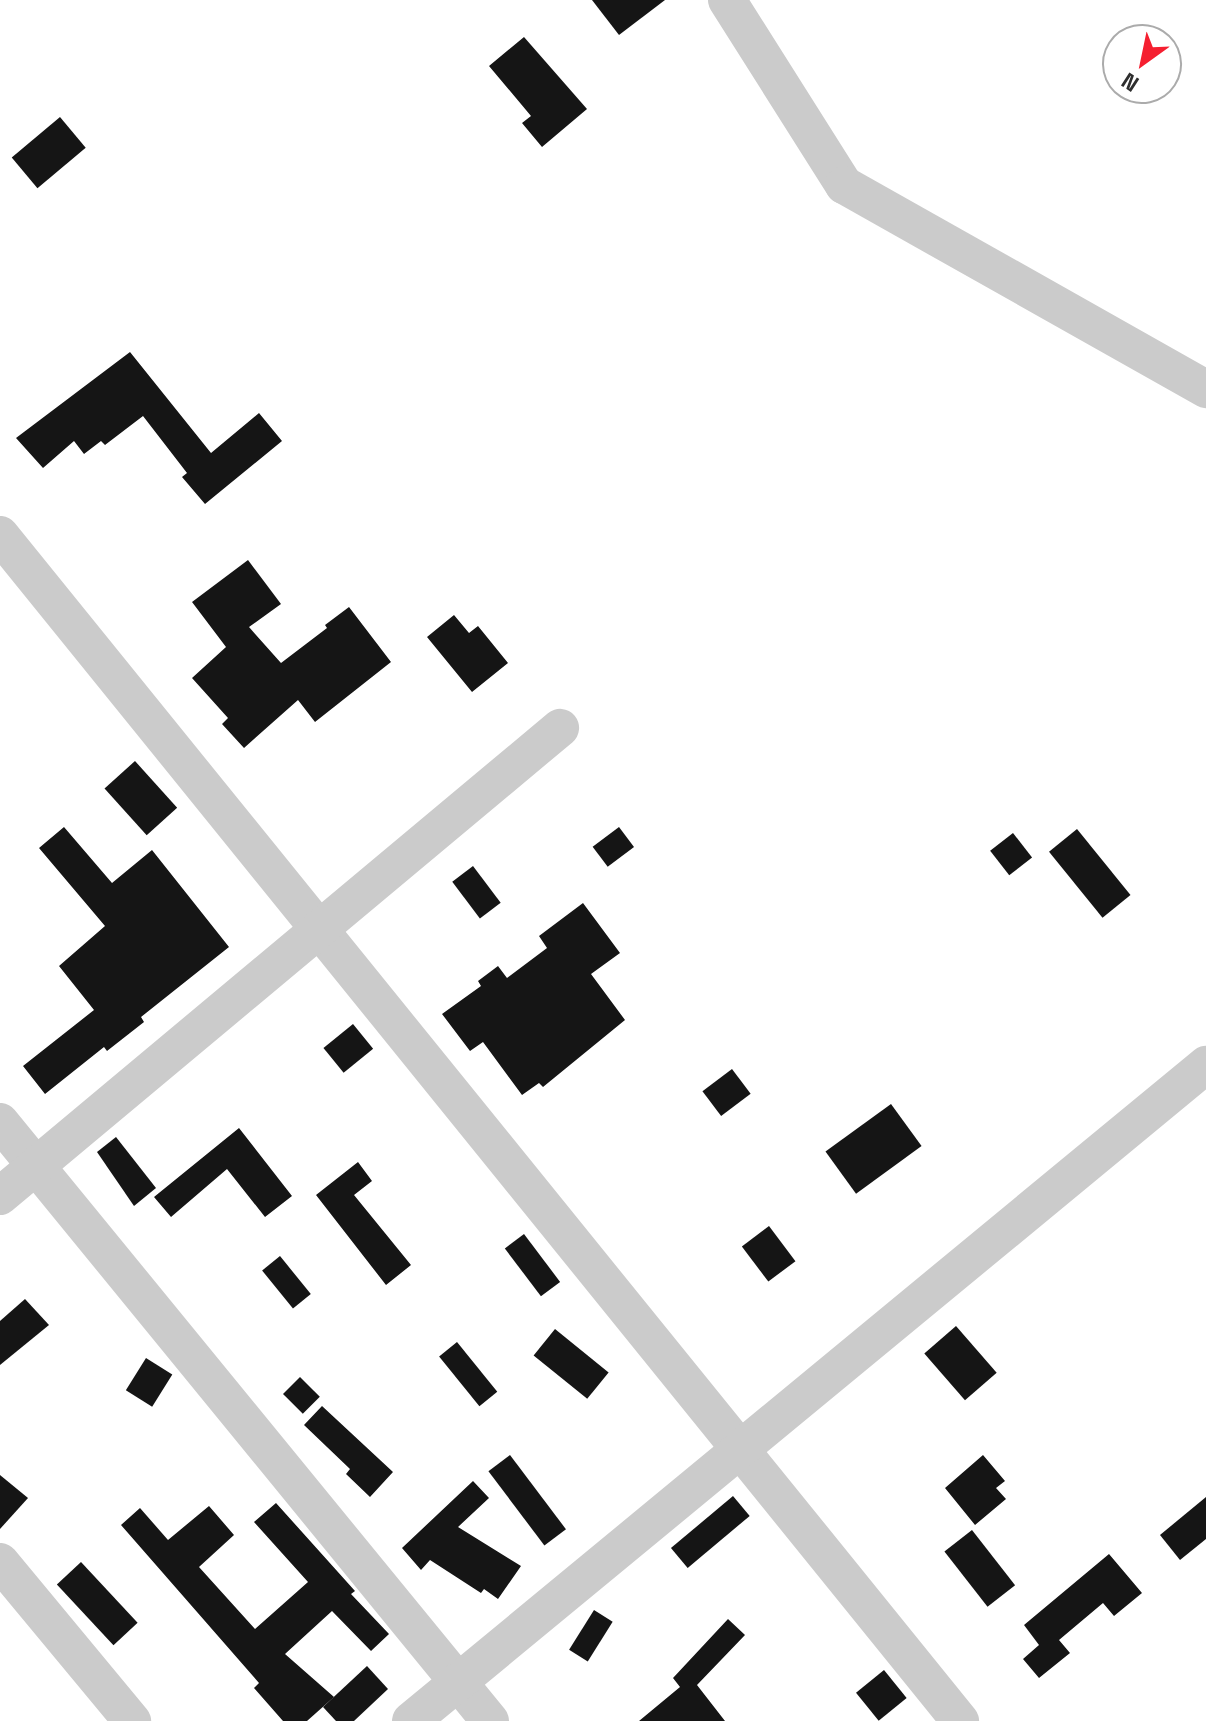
<!DOCTYPE html>
<style>
body{margin:0}
#map{position:relative;width:1206px;height:1721px;overflow:hidden;background:#fff;font-family:"Space Grotesk",sans-serif}
div>[style]{position:absolute}
[style*='--x']{left:calc(var(--x)*1px);top:calc(var(--y)*1px);width:calc(var(--w)*1px);rotate:calc(var(--a)*1deg)}
.building>*{inset:0;background:#151515;transform-origin:0 0}
.minor>*{height:38px;margin:-19px;padding:0 19px;transform-origin:19px;border-radius:19px;background:#cbcbcb}
span{translate:-50% -50%;white-space:nowrap;text-align:center;line-height:1.15;-webkit-text-stroke:8px #fff;paint-order:stroke}
.north{position:absolute;left:1102px;top:24px;width:80px;height:80px;box-sizing:border-box;background:#fff;border:2px solid #ababab;border-radius:50%;rotate:213deg;font-size:22px;font-weight:700;line-height:32px;text-align:center;color:#2e2e2e}
.north::after{content:'';display:block;margin:auto;width:28px;height:36px;background:#f51f30;clip-path:polygon(50% 0,100% 100%,50% 72%,0 100%)}
</style>
<div id="map">
<div class="building">
<div style="clip-path:polygon(592px 0,665px 0,619px 35px)"></div>
<div style="clip-path:polygon(524px 37px,587px 109px,542px 147px,522px 123px,531px 116px,489px 66px)"></div>
<div style="left:60px;top:117px;width:40px;height:63px;rotate:50deg"></div>
<div style="clip-path:polygon(130px 352px,211px 453px,259px 413px,282px 441px,205px 504px,182px 477px,187px 473px,143px 416px,105px 445px,101px 441px,84px 454px,74px 441px,43px 468px,16px 438px)"></div>
<div style="clip-path:polygon(248px 560px,281px 604px,249px 627px,281px 663px,327px 628px,325px 625px,349px 607px,391px 662px,315px 722px,298px 700px,244px 748px,222px 724px,228px 718px,192px 678px,226px 647px,192px 602px)"></div>
<div style="clip-path:polygon(454px 615px,469px 633px,478px 626px,508px 663px,472px 692px,427px 637px)"></div>
<div style="left:135px;top:761px;width:63px;height:41px;rotate:48deg"></div>
<div style="clip-path:polygon(64px 827px,112px 883px,152px 850px,229px 947px,141px 1017px,144px 1022px,107px 1051px,104px 1047px,45px 1094px,23px 1066px,94px 1010px,59px 966px,105px 926px,39px 848px)"></div>
<div style="left:619px;top:827px;width:25px;height:33px;rotate:53deg"></div>
<div style="left:1077px;top:829px;width:85px;height:36px;rotate:51deg"></div>
<div style="left:1013px;top:833px;width:31px;height:29px;rotate:52deg"></div>
<div style="left:473px;top:866px;width:46px;height:26px;rotate:53deg"></div>
<div style="clip-path:polygon(583px 903px,620px 953px,591px 974px,625px 1020px,543px 1087px,539px 1083px,522px 1095px,483px 1042px,470px 1051px,442px 1014px,481px 986px,478px 981px,498px 966px,507px 978px,547px 948px,539px 936px)"></div>
<div style="left:353px;top:1024px;width:32px;height:38px;rotate:51deg"></div>
<div style="left:732px;top:1069px;width:31px;height:37px;rotate:53deg"></div>
<div style="left:891px;top:1104px;width:52px;height:81px;rotate:54deg"></div>
<div style="clip-path:polygon(239px 1128px,292px 1196px,265px 1217px,227px 1169px,171px 1217px,154px 1197px)"></div>
<div style="clip-path:polygon(116px 1137px,156px 1188px,134px 1206px,97px 1152px)"></div>
<div style="clip-path:polygon(358px 1162px,372px 1181px,354px 1195px,411px 1265px,386px 1285px,316px 1195px)"></div>
<div style="left:769px;top:1226px;width:44px;height:34px;rotate:53deg"></div>
<div style="left:524px;top:1234px;width:60px;height:24px;rotate:53deg"></div>
<div style="left:280px;top:1256px;width:49px;height:23px;rotate:51deg"></div>
<div style="clip-path:polygon(25px 1299px,49px 1325px,0 1365px,0 1321px)"></div>
<div style="left:956px;top:1326px;width:62px;height:42px;rotate:49deg"></div>
<div style="left:555px;top:1329px;width:69px;height:34px;rotate:39deg"></div>
<div style="left:457px;top:1342px;width:64px;height:23px;rotate:51deg"></div>
<div style="left:146px;top:1358px;width:31px;height:38px;rotate:32deg"></div>
<div style="left:300px;top:1377px;width:28px;height:24px;rotate:45deg"></div>
<div style="clip-path:polygon(322px 1406px,393px 1472px,370px 1497px,346px 1474px,350px 1469px,304px 1425px)"></div>
<div style="left:510px;top:1455px;width:93px;height:27px;rotate:53deg"></div>
<div style="clip-path:polygon(983px 1455px,1005px 1481px,996px 1488px,1006px 1499px,975px 1525px,945px 1488px)"></div>
<div style="clip-path:polygon(0 1475px,28px 1498px,0 1529px)"></div>
<div style="clip-path:polygon(473px 1481px,489px 1498px,458px 1527px,521px 1566px,498px 1599px,484px 1589px,481px 1593px,430px 1560px,421px 1570px,402px 1548px)"></div>
<div style="left:733px;top:1496px;width:26px;height:81px;rotate:50deg"></div>
<div style="clip-path:polygon(1206px 1497px,1206px 1539px,1180px 1560px,1160px 1535px)"></div>
<div style="clip-path:polygon(276px 1503px,355px 1591px,351px 1594px,389px 1634px,371px 1651px,332px 1611px,285px 1654px,334px 1697px,307px 1721px,283px 1721px,254px 1688px,259px 1683px,121px 1525px,140px 1508px,168px 1540px,209px 1506px,234px 1535px,199px 1567px,255px 1629px,308px 1582px,254px 1522px)"></div>
<div style="left:972px;top:1530px;width:70px;height:35px;rotate:52deg"></div>
<div style="clip-path:polygon(1109px 1554px,1142px 1593px,1114px 1616px,1103px 1603px,1059px 1640px,1070px 1653px,1039px 1678px,1023px 1659px,1039px 1645px,1024px 1625px)"></div>
<div style="left:81px;top:1562px;width:83px;height:33px;rotate:47deg"></div>
<div style="left:594px;top:1610px;width:22px;height:47px;rotate:32deg"></div>
<div style="clip-path:polygon(728px 1619px,745px 1635px,697px 1685px,725px 1721px,639px 1721px,680px 1687px,673px 1678px)"></div>
<div style="clip-path:polygon(367px 1666px,388px 1689px,354px 1721px,336px 1721px,323px 1707px)"></div>
<div style="left:884px;top:1670px;width:36px;height:36px;rotate:51deg"></div>
</div>
<div class="minor">
<div style="--x:727;--y:0;--w:219;--a:57.7"></div>
<div style="--x:844;--y:185;--w:416;--a:29.4"></div>
<div style="--x:0;--y:535;--w:1526;--a:51.01"></div>
<div style="--x:0;--y:1122;--w:774;--a:50.72"></div>
<div style="--x:0;--y:1196;--w:730;--a:-39.89"></div>
<div style="--x:0;--y:1562;--w:207;--a:50.3"></div>
<div style="--x:411;--y:1721;--w:1031;--a:-39.53"></div>
</div>
<div class="north">N</div>
</div>
